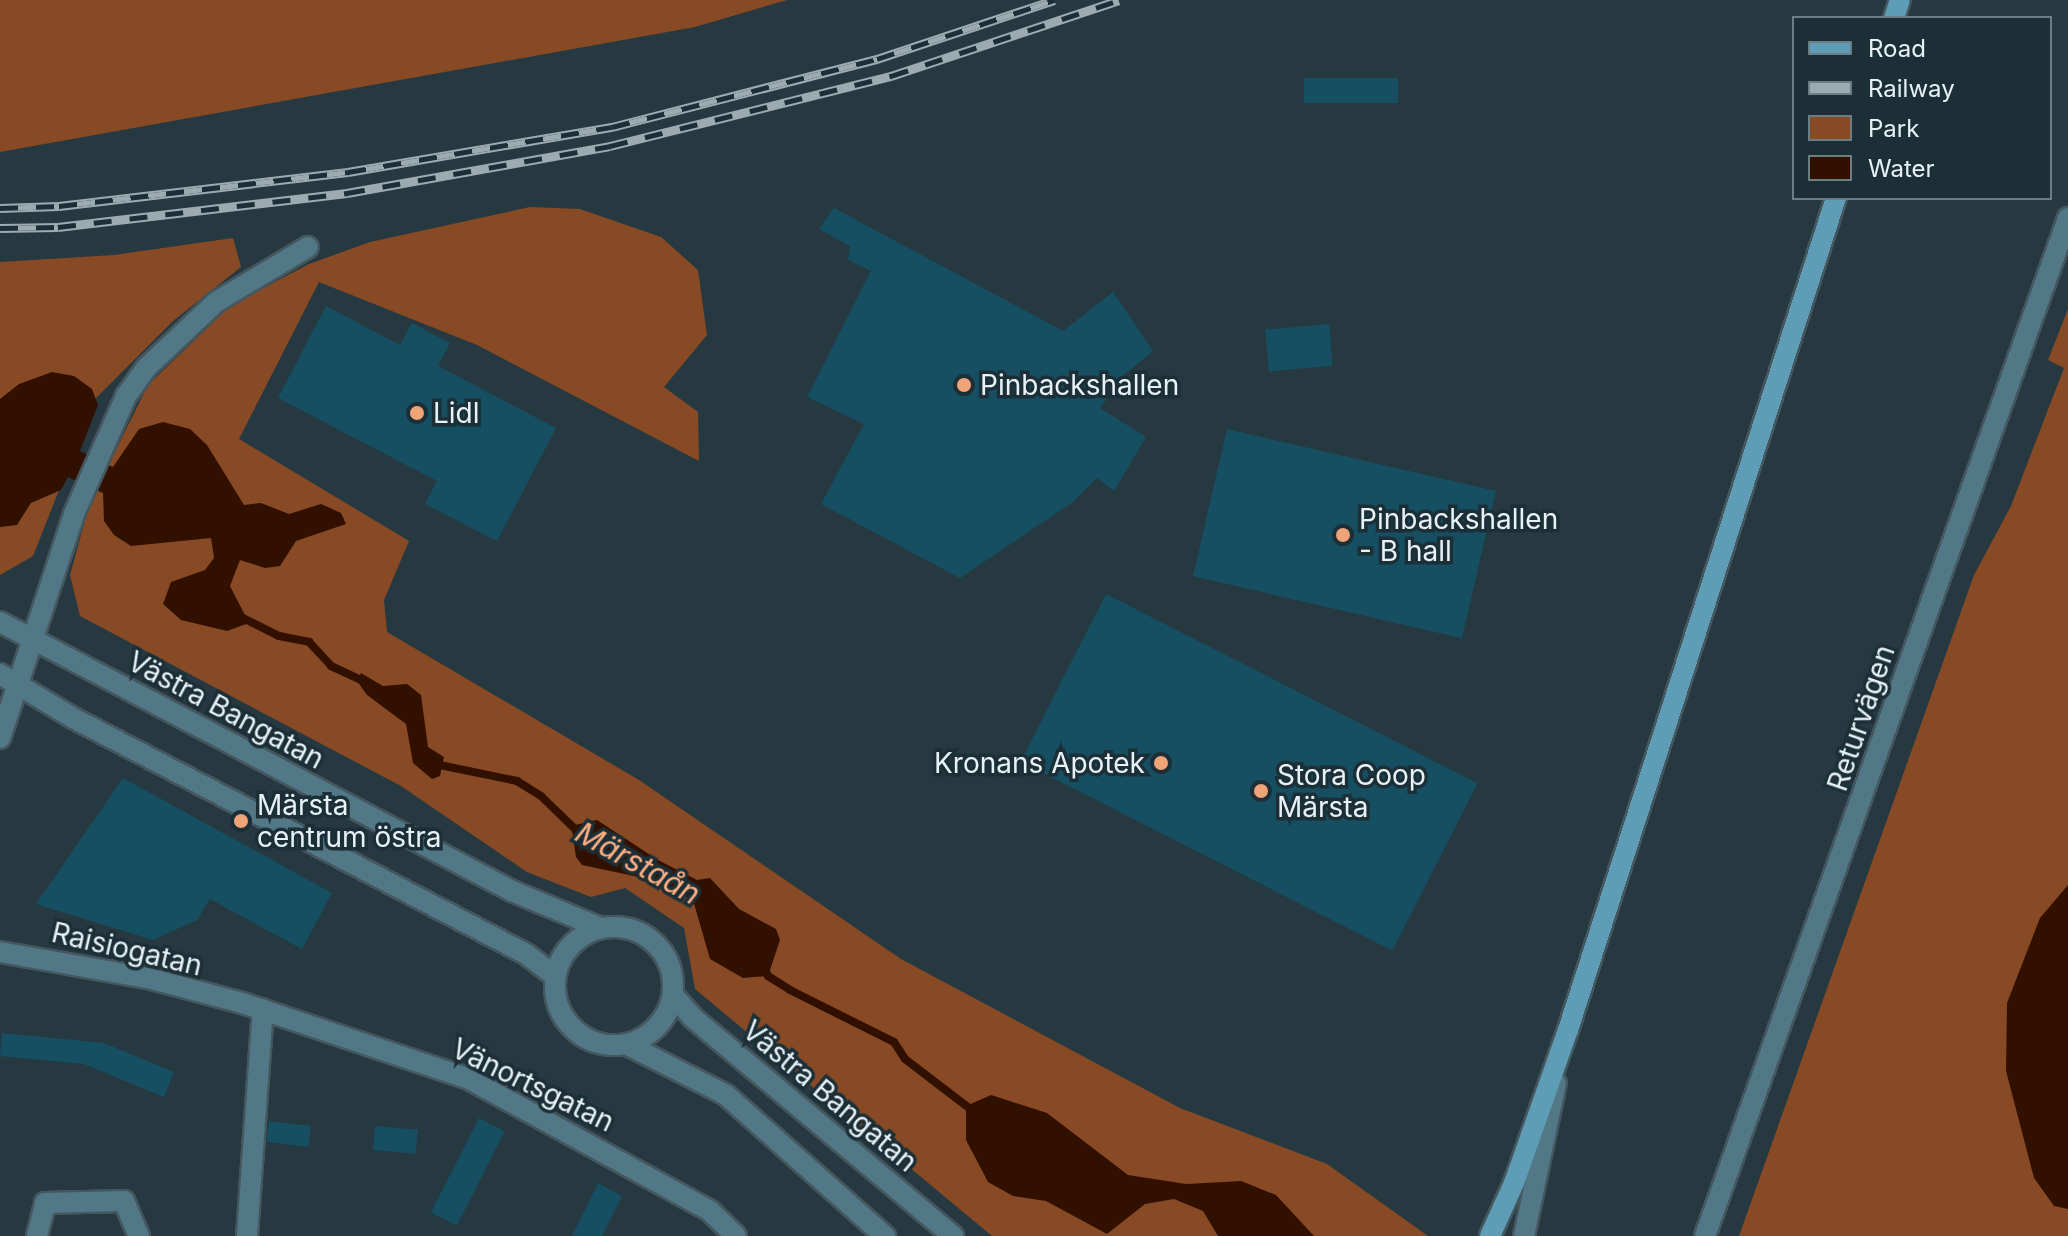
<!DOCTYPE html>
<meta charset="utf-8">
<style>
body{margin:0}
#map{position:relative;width:2068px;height:1236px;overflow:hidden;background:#263941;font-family:Inter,sans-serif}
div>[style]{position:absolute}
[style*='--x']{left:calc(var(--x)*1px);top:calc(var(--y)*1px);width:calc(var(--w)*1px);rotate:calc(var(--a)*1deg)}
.green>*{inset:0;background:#884a24}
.water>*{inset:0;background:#321000}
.stream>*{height:8px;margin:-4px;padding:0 4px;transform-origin:4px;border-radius:4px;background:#321000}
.building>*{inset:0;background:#164f62;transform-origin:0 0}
.roads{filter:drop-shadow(2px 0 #45575e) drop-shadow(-2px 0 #45575e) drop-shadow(0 2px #45575e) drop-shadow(0 -2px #45575e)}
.minor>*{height:20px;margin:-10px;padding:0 10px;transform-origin:10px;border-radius:10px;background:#527887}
.tertiary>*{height:20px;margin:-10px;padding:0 10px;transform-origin:10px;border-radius:10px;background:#527887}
.tertiary>.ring{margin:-10px;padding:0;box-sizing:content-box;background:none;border:20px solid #527887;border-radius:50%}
.secondary>*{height:20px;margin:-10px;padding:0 10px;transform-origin:10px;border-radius:10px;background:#5e9db5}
.rail>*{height:9px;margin-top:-4.5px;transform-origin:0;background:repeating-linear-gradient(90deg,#1c2f37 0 18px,#9cabb1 0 36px);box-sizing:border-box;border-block:2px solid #9cabb1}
.dots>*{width:22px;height:22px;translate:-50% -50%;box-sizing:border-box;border:4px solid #1c2f37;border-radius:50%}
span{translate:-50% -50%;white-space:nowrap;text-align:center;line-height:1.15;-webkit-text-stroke:7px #1c2f37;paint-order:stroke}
.poi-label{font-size:28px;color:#e7f2f7}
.left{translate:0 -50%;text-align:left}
.right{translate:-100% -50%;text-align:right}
.street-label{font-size:28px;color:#e7f2f7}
.water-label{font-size:30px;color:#ffaf82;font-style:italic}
.legend{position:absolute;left:1792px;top:16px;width:260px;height:184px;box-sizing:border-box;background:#1c2f37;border:2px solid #6d7d84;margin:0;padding:10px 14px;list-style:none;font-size:24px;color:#e7f2f7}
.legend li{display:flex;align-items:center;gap:16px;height:40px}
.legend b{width:40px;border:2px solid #6d7d84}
</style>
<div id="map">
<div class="green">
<div style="clip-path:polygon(0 0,787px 0,695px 27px,0 152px)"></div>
<div style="clip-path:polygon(530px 207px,580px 209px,661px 237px,698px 270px,707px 335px,664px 387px,698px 412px,699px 461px,477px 345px,319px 282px,239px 439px,409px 541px,384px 600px,387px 632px,639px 780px,901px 959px,1180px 1108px,1327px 1164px,1428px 1236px,992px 1236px,695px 989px,684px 928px,625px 888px,591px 897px,527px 872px,401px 786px,80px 616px,70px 575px,90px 502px,148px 385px,231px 305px,309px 264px,370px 242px)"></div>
<div style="clip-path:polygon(233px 238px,241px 267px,173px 321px,95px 399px,33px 556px,0 575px,0 262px,114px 255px)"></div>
<div style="clip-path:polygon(2068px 309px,2068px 1236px,1739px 1236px,1974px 575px,2011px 506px,2064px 368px,2048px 360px)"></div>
</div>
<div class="water">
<div style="clip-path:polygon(52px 372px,74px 376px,92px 389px,98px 405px,80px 451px,113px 467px,139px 429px,163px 422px,190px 429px,207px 445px,244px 505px,261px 503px,289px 514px,321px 504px,341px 513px,346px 524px,296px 541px,280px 566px,265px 568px,240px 560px,230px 586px,249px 623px,227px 631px,181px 620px,163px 604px,171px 582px,205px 570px,214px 558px,211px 538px,131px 546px,114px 535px,104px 521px,103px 493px,68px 477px,61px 490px,31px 503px,17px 525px,0 527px,0 399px,19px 384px)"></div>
<div style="clip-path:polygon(361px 673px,383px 686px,407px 684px,421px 695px,428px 747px,444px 757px,440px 776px,432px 779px,413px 763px,406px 724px,367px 695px,357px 681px)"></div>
<div style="clip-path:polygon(597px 820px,658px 860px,697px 880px,710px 878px,739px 909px,776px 929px,780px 940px,768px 976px,743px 978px,710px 959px,693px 900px,648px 879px,582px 865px,576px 857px,572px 830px,575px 825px)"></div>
<div style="clip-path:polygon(2068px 885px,2068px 1209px,2054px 1206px,2034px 1178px,2006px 1071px,2007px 1003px,2040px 918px)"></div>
<div style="clip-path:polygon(991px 1095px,1047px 1113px,1128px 1175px,1186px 1184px,1241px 1181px,1276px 1195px,1314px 1236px,1218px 1236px,1203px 1211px,1174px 1199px,1145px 1204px,1107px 1234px,1046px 1201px,1013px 1196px,988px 1182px,966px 1140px,966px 1106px)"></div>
</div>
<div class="stream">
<div style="--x:241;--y:617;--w:42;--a:26.6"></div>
<div style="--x:279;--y:636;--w:31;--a:11"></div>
<div style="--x:309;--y:642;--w:33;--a:47"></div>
<div style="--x:331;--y:666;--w:40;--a:25"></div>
<div style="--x:435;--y:764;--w:84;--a:11.7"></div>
<div style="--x:517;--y:781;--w:28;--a:32"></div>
<div style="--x:541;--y:796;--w:53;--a:44.2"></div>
<div style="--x:764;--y:967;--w:10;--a:66"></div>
<div style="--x:768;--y:976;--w:26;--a:32"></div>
<div style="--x:790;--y:990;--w:116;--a:26.6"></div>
<div style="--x:894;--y:1042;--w:20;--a:57"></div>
<div style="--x:905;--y:1059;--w:86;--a:37.4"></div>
</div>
<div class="building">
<div style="left:1398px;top:78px;width:25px;height:94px;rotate:90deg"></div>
<div style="clip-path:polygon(834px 208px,1063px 331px,1113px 292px,1153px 351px,1125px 374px,1100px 408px,1146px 437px,1114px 491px,1097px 478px,1073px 502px,960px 578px,821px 504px,864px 424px,807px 397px,871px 271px,848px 260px,850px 246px,819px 229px)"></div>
<div style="clip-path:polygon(326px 306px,400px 345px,412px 323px,450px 343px,438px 366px,556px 428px,497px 541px,425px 504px,437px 481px,278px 398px)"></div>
<div style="left:1329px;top:324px;width:42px;height:64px;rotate:85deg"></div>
<div style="left:1227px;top:429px;width:276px;height:151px;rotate:13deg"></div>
<div style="left:1106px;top:594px;width:417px;height:188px;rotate:27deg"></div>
<div style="clip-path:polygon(123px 778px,332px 893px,302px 949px,210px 899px,197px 920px,153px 940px,36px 904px)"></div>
<div style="clip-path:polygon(2px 1033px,104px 1043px,174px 1072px,164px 1097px,84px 1064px,0 1056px)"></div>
<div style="left:479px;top:1118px;width:29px;height:106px;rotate:27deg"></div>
<div style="left:269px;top:1121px;width:42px;height:21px;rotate:7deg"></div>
<div style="left:375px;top:1126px;width:43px;height:24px;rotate:5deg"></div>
<div style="clip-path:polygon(598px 1183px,622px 1196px,602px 1236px,572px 1236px)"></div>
</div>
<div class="roads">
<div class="minor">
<div style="--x:0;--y:738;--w:236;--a:-71.7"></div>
<div style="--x:74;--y:514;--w:129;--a:-66.2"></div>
<div style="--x:126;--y:396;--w:34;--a:-54"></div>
<div style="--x:146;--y:368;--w:96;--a:-43.3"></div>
<div style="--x:216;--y:302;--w:107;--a:-30.9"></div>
<div style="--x:0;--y:952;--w:150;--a:10"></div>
<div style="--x:148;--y:978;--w:97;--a:14.9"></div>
<div style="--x:242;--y:1003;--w:239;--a:18.5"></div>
<div style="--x:469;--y:1079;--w:275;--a:28.7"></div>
<div style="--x:710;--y:1211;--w:36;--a:44"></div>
<div style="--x:37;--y:1236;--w:34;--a:-76"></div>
<div style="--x:45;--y:1203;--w:79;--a:-1.5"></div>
<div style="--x:124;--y:1201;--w:38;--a:67"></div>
<div style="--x:247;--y:1236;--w:227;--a:-86"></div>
<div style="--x:1705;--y:1236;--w:1081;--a:-70.37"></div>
</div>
<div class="tertiary">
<div style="--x:0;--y:622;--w:578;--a:27.72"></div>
<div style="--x:512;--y:891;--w:96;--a:22.6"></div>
<div style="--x:0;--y:674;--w:87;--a:31"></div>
<div style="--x:75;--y:719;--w:509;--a:27.52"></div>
<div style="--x:526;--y:954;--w:36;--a:37"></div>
<div class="ring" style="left:555px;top:927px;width:98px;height:98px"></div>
<div style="--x:674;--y:996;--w:28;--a:49"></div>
<div style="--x:692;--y:1017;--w:341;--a:40"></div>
<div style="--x:628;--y:1045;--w:110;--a:27"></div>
<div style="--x:726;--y:1095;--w:213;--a:41.6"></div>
<div style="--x:1524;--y:1236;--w:156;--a:-78.2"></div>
</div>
<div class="secondary">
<div style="--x:1894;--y:18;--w:19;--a:-72"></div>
<div style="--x:1490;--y:1236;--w:58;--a:-65.6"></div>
<div style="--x:1514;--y:1183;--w:162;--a:-70.6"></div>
<div style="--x:1568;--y:1030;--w:874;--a:-72.15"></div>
</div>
</div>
<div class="rail">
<div style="--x:0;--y:208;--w:59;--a:-1.9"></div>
<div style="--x:59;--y:206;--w:291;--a:-6.7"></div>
<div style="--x:348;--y:172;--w:268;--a:-9.7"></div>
<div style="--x:612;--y:127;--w:274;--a:-14.4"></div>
<div style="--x:877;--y:59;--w:187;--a:-18.4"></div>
<div style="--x:0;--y:228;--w:58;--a:-1"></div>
<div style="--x:58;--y:227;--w:291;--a:-6.7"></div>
<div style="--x:347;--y:193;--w:267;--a:-10.1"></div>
<div style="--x:610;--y:146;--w:290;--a:-14"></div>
<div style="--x:891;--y:76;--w:240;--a:-18.4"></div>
</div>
<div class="dots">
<div style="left:964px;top:385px;background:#efa378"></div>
<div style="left:417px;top:413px;background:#efa378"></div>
<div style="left:1343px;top:535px;background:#efa378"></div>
<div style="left:1161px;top:763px;background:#efa378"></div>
<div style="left:1261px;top:791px;background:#efa378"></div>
<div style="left:241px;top:821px;background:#efa378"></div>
</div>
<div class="poi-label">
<span class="left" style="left:980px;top:385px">Pinbackshallen</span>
<span class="left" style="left:433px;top:413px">Lidl</span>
<span class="left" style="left:1359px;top:535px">Pinbackshallen<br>- B hall</span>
<span class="right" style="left:1145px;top:763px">Kronans Apotek</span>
<span class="left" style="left:1277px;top:791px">Stora Coop<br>Märsta</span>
<span class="left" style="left:257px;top:821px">Märsta<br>centrum östra</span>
</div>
<div class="street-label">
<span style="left:226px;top:710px;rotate:28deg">Västra Bangatan</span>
<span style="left:1861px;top:718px;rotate:-71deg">Returvägen</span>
<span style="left:127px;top:949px;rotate:13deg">Raisiogatan</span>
<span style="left:533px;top:1085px;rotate:26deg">Vänortsgatan</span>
<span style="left:830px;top:1096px;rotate:40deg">Västra Bangatan</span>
</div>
<div class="water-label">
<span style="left:638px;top:863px;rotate:29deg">Märstaån</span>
</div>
<ul class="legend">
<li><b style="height:10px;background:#5e9db5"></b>Road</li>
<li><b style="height:10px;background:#9cabb1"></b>Railway</li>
<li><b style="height:22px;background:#884a24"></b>Park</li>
<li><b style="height:22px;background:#321000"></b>Water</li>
</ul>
</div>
